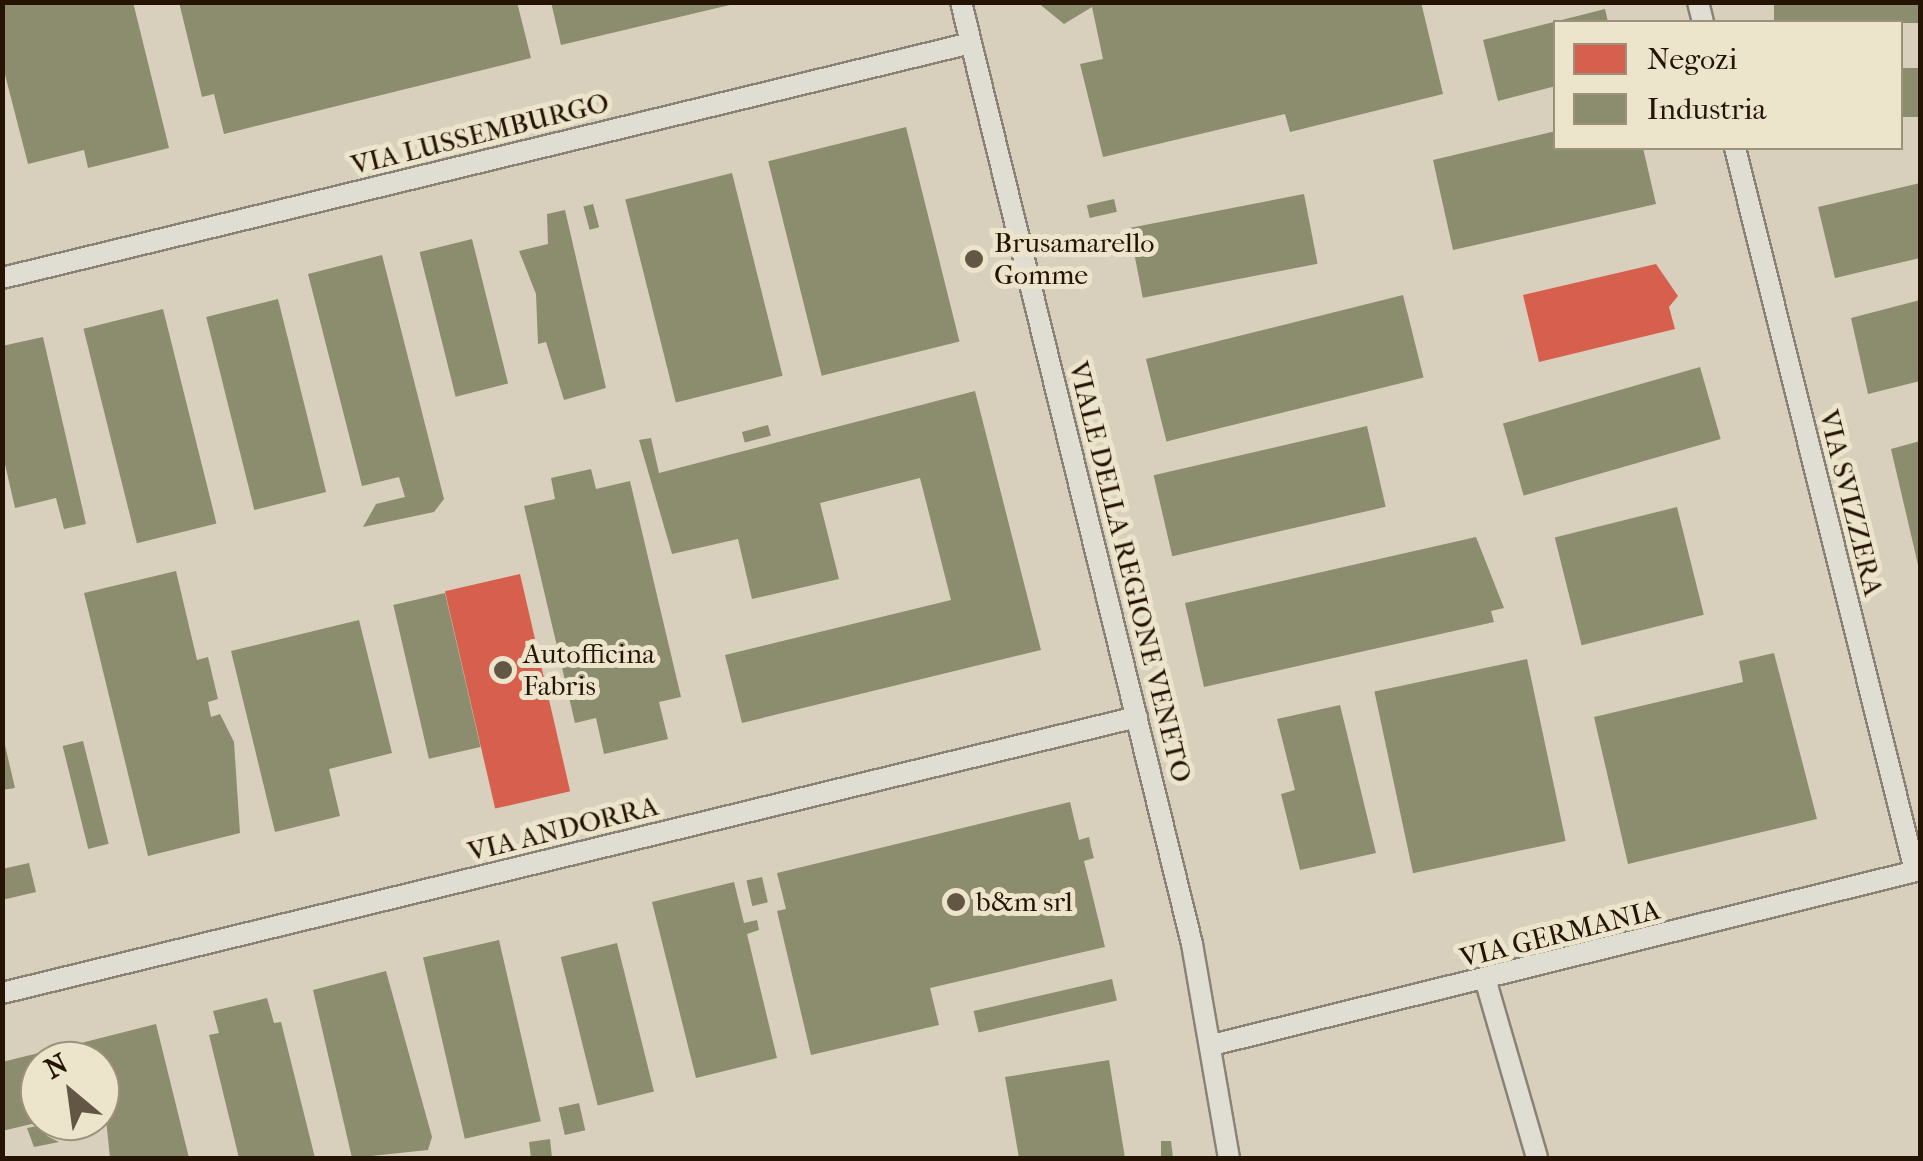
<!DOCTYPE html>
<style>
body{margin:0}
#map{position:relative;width:1923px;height:1161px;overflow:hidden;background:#d8d0bc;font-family:"IM FELL French Canon",serif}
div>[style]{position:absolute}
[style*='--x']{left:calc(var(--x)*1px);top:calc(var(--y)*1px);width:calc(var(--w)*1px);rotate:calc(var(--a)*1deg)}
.shops>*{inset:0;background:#d6604d;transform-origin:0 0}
.industry>*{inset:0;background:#8c8c6e;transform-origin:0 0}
.roads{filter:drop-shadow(2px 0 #898275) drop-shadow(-2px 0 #898275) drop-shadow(0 2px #898275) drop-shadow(0 -2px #898275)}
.street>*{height:20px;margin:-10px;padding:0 10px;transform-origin:10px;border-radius:10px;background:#e0ddd3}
.dots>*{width:28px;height:28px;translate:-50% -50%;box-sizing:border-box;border:5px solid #ede4cc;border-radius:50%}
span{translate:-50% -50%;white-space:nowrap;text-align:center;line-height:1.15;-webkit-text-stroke:10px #ede4cc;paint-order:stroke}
.street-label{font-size:28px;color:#251404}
.poi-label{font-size:28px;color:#251404}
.left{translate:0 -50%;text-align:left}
.frame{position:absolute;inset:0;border:5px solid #251404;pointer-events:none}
.legend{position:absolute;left:1553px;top:20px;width:350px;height:130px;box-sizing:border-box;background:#ede4cc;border:2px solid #9d917c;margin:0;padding:12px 18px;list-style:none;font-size:30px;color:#251404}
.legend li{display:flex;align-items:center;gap:20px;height:50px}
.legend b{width:50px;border:2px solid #9d917c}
.north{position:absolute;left:20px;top:1041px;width:100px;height:100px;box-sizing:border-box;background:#ede4cc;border:2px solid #9d917c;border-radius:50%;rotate:331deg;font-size:28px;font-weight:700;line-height:40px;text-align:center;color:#251404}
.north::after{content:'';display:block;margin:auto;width:35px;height:45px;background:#645644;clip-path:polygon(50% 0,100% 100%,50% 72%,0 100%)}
</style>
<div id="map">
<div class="shops">
<div style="clip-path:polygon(1656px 264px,1678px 296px,1669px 307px,1675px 329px,1539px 362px,1523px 295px)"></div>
<div style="left:520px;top:574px;width:223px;height:77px;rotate:77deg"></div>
</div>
<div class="industry">
<div style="clip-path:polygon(2px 2px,133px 2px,169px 148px,88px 168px,84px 150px,28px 164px,2px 63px)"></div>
<div style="clip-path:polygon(179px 2px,517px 2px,531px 58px,224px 134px,214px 94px,202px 97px)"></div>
<div style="clip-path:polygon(551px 2px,734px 2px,734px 4px,561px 45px)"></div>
<div style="clip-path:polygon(1037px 2px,1421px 2px,1443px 94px,1290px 132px,1285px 114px,1103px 157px,1080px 64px,1103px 59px,1092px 7px,1064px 24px)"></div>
<div style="left:1774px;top:2px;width:146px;height:21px"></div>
<div style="clip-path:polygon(1605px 9px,1608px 22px,1556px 22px,1556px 86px,1498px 101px,1483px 40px)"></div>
<div style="left:1920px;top:68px;width:49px;height:20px;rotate:90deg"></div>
<div style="left:906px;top:127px;width:221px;height:142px;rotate:76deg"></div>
<div style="clip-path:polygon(1556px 131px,1556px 148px,1643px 148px,1656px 204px,1453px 250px,1433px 160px)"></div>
<div style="left:732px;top:173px;width:209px;height:110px;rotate:76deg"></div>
<div style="clip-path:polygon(1920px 183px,1920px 258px,1835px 278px,1818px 207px)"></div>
<div style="left:1304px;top:194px;width:71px;height:178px;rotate:79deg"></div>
<div style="left:1114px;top:199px;width:13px;height:28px;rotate:77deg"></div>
<div style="left:593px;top:204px;width:24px;height:10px;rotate:75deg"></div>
<div style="clip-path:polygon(565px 210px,606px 388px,564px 400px,546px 342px,538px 344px,536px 294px,519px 251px,548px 244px,547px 214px)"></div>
<div style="left:472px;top:239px;width:149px;height:54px;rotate:76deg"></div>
<div style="clip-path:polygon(382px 255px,444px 499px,434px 512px,363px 527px,376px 504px,405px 497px,399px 477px,362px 486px,308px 274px)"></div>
<div style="left:1403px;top:295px;width:85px;height:265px;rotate:76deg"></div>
<div style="left:278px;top:299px;width:199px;height:74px;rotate:76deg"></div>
<div style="clip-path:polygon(1920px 300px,1920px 381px,1868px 394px,1851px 318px)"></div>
<div style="left:163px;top:309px;width:221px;height:82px;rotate:76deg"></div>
<div style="clip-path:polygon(43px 337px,86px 524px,64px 529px,56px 498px,15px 508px,2px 451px,2px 346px)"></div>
<div style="left:1700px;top:367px;width:75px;height:205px;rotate:74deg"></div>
<div style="clip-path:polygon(975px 391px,1041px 650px,742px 723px,725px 655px,951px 600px,920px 478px,820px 503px,839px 579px,752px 599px,738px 539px,672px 554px,639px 440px,651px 438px,659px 473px)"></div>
<div style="left:768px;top:425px;width:11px;height:27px;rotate:75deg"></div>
<div style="left:1367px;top:426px;width:83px;height:219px;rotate:77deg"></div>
<div style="clip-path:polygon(1920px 441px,1920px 569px,1919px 569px,1891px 449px)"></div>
<div style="clip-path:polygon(591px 469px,596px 489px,630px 481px,681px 697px,659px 702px,668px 739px,604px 754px,596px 718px,575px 723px,524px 506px,555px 499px,551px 478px)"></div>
<div style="left:1677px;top:507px;width:111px;height:126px;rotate:76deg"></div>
<div style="clip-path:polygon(1476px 537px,1504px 608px,1491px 611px,1494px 622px,1204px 687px,1185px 603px)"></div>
<div style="clip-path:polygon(176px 571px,197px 660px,208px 657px,218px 699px,208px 702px,211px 717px,220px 714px,234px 742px,240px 833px,148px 856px,84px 593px)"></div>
<div style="left:445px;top:593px;width:158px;height:53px;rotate:77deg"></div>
<div style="clip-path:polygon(359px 620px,392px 753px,329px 769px,340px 816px,275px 832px,231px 651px)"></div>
<div style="clip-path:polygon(1774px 653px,1817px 819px,1628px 864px,1594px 717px,1743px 682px,1739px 661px)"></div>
<div style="left:1527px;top:659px;width:186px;height:156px;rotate:78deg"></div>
<div style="clip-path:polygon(1340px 705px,1376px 853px,1300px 870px,1281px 794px,1295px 790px,1277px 719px)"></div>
<div style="clip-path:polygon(4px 741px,15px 788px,2px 790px,2px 742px)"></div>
<div style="left:83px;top:741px;width:106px;height:21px;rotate:76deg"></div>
<div style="clip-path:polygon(1070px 802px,1079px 840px,1089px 837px,1091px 847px,1094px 858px,1084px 861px,1105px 947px,930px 988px,939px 1025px,811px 1055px,777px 911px,786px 909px,777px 873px)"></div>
<div style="clip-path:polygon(29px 863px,36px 892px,2px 900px,2px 869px)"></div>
<div style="left:762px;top:877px;width:26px;height:16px;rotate:77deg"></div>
<div style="clip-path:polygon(734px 882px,744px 923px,757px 920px,759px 930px,747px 934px,777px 1058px,696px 1078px,652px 902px)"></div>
<div style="left:499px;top:940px;width:186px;height:78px;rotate:77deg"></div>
<div style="left:617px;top:943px;width:153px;height:58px;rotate:76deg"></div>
<div style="clip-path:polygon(386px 971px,432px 1137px,428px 1150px,352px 1158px,313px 990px)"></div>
<div style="left:1112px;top:979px;width:22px;height:142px;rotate:77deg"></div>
<div style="clip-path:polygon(267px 998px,274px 1023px,281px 1022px,315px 1158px,239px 1158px,209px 1035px,219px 1033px,213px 1011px)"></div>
<div style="clip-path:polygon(156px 1024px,189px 1158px,110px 1158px,100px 1061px,85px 1061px,81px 1043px)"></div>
<div style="clip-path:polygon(51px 1050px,53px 1061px,40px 1061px,40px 1122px,2px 1131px,2px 1062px)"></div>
<div style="clip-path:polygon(1109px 1060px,1125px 1158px,1019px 1158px,1005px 1077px)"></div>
<div style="left:579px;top:1103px;width:28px;height:21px;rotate:77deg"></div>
<div style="clip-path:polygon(48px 1124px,47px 1136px,59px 1142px,34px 1147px,27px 1128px)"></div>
<div style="clip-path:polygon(550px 1139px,552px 1158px,531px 1158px,529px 1142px)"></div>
<div style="clip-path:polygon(1161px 1141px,1171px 1141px,1173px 1158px,1161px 1158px)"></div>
</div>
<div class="roads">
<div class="street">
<div style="--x:961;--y:2;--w:970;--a:76.22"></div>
<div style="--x:1192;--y:944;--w:217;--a:80.2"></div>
<div style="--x:1698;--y:2;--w:21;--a:76"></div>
<div style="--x:1735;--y:148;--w:745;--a:76.02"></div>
<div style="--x:2;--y:278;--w:997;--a:-13.63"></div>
<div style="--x:1486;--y:982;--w:183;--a:73.8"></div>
<div style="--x:2;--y:993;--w:1168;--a:-13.67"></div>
<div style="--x:1212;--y:1045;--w:729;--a:-13.88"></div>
</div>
</div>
<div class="dots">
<div style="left:974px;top:259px;background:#645644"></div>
<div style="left:503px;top:670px;background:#645644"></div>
<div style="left:956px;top:902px;background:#645644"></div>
</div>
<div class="street-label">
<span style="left:480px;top:134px;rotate:-14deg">VIA LUSSEMBURGO</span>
<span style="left:1851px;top:503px;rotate:76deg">VIA SVIZZERA</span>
<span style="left:1130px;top:572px;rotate:76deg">VIALE DELLA REGIONE VENETO</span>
<span style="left:563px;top:829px;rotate:-14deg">VIA ANDORRA</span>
<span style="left:1560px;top:934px;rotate:-14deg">VIA GERMANIA</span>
</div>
<div class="poi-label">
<span class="left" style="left:994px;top:259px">Brusamarello<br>Gomme</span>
<span class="left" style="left:523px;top:670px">Autofficina<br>Fabris</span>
<span class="left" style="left:976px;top:902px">b&amp;m srl</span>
</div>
<div class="frame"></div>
<ul class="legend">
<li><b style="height:28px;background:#d6604d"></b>Negozi</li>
<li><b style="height:28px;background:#8c8c6e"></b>Industria</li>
</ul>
<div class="north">N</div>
</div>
